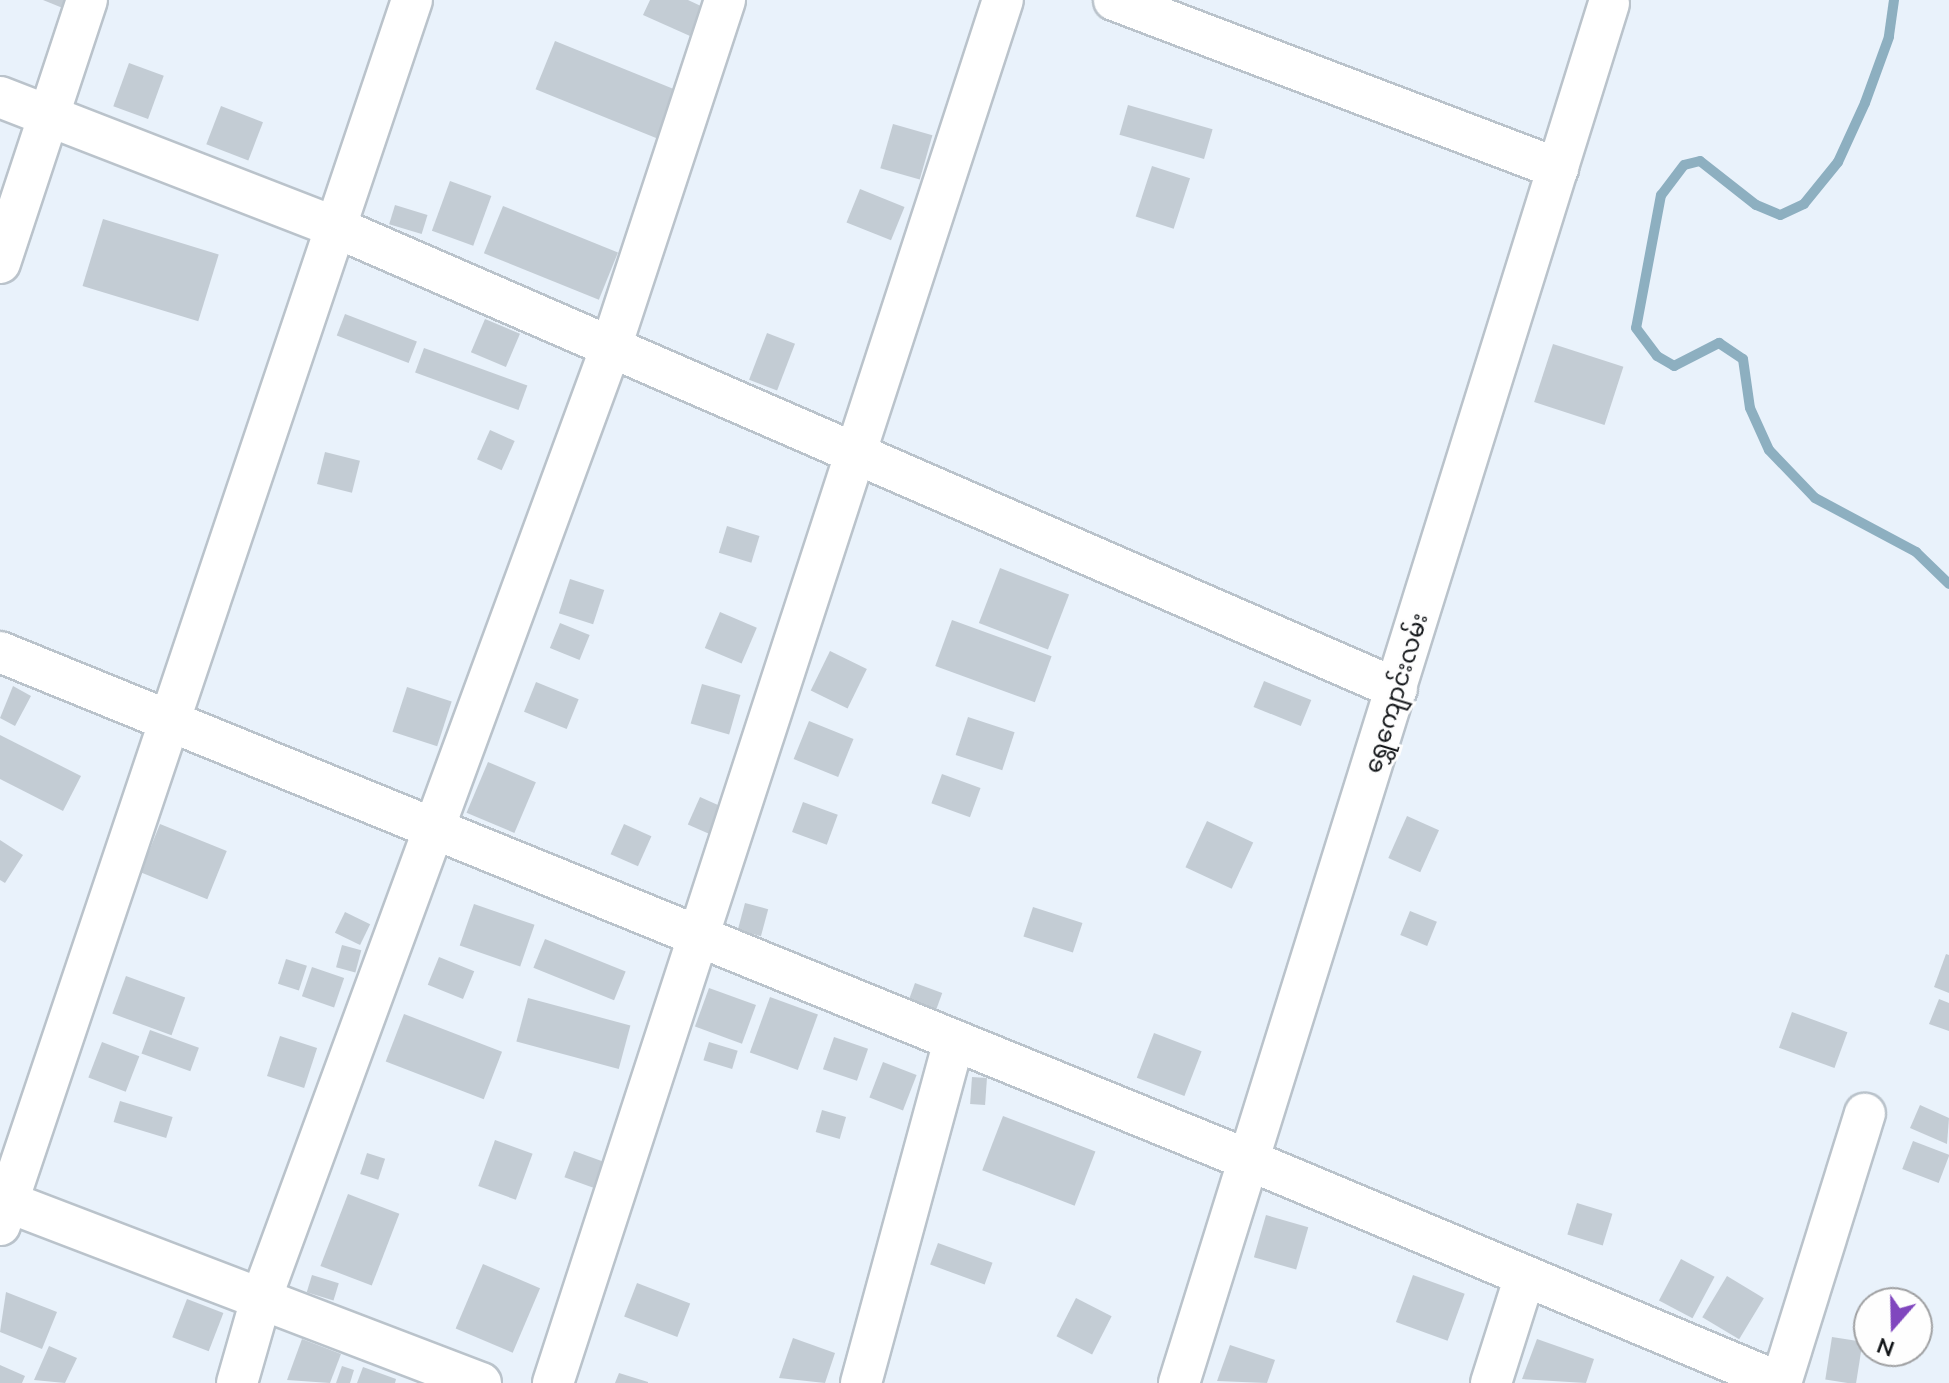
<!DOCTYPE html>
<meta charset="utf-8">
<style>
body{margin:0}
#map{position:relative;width:1949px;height:1383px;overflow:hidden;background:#e9f2fb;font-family:Mulish,"Noto Sans Myanmar",sans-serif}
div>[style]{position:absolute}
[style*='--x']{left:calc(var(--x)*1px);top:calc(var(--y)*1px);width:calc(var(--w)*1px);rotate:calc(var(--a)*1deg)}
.stream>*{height:10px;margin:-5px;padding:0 5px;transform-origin:5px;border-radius:5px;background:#8dafc0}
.building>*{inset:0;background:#c3ccd4;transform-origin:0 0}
.roads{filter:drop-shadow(2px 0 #bac3cb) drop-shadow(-2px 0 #bac3cb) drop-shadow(0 2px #bac3cb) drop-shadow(0 -2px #bac3cb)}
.street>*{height:40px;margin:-20px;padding:0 20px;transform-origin:20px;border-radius:20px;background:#fff}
span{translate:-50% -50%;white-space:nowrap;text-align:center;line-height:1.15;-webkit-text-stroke:6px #fefefe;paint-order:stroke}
.street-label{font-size:24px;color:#111417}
.north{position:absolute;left:1853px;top:1287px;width:80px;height:80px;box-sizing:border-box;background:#fefefe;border:2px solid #9fa0a2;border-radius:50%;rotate:200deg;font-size:22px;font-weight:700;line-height:32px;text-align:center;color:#111417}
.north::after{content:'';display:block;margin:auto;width:28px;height:36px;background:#8047be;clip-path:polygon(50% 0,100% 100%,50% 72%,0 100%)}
</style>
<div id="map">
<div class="stream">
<div style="--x:1894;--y:0;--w:37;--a:98"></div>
<div style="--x:1889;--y:37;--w:70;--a:110"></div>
<div style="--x:1865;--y:103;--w:65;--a:114.6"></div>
<div style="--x:1838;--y:162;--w:54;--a:129"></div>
<div style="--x:1804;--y:204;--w:26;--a:155"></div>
<div style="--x:1780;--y:215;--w:26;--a:-157"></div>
<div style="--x:1756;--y:205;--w:71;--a:-141.8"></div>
<div style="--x:1700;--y:161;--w:16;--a:166"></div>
<div style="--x:1684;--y:165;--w:38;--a:127"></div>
<div style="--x:1661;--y:195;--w:135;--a:100.6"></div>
<div style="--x:1636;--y:328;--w:35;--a:53"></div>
<div style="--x:1657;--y:356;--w:20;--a:30"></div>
<div style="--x:1674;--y:366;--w:51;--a:-27.1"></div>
<div style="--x:1719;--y:343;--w:29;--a:34"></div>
<div style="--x:1743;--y:359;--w:49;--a:81.9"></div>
<div style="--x:1750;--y:408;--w:46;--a:65.7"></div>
<div style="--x:1769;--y:450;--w:66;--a:46.2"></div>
<div style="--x:1815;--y:498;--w:115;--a:28.1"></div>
<div style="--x:1916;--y:552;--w:46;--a:44.1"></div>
</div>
<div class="building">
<div style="clip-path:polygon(43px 0,80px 0,75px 13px)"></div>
<div style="clip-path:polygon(650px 0,688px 0,703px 7px,690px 36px,643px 15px)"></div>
<div style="left:555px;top:41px;width:136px;height:52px;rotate:22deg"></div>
<div style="left:129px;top:63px;width:37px;height:46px;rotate:20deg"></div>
<div style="left:1128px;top:105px;width:88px;height:31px;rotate:16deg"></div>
<div style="left:221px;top:106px;width:45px;height:41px;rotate:21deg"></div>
<div style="left:893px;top:124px;width:41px;height:46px;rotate:16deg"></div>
<div style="left:1152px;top:166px;width:40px;height:53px;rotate:18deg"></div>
<div style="left:450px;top:181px;width:44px;height:53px;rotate:20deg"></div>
<div style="left:860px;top:189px;width:48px;height:36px;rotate:22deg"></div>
<div style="left:395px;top:205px;width:34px;height:20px;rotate:17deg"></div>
<div style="left:503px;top:206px;width:124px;height:51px;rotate:22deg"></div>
<div style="left:103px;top:219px;width:121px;height:70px;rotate:17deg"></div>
<div style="left:345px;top:314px;width:77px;height:23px;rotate:21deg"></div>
<div style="left:485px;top:319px;width:38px;height:36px;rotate:23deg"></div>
<div style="left:767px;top:333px;width:30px;height:50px;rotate:21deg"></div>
<div style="left:1553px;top:344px;width:74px;height:61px;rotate:18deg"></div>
<div style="left:424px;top:348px;width:110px;height:26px;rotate:20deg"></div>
<div style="left:490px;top:430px;width:27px;height:32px;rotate:24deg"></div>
<div style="left:325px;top:452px;width:36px;height:33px;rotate:14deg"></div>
<div style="left:727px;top:526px;width:34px;height:28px;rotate:17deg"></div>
<div style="left:1000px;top:568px;width:74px;height:59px;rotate:21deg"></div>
<div style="left:570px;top:579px;width:36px;height:36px;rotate:18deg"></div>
<div style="left:720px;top:612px;width:40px;height:39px;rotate:23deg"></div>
<div style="left:952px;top:620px;width:106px;height:49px;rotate:20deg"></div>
<div style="left:560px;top:623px;width:32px;height:27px;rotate:22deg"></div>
<div style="left:830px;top:651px;width:41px;height:44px;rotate:26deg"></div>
<div style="left:1264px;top:681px;width:51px;height:28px;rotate:22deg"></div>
<div style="left:536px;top:682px;width:46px;height:32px;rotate:22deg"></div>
<div style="left:702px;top:684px;width:40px;height:41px;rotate:16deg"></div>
<div style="clip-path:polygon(13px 686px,31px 696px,15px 726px,0 718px)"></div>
<div style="left:407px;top:687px;width:47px;height:47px;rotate:18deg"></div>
<div style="left:968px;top:717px;width:49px;height:40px;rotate:18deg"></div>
<div style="left:809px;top:721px;width:48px;height:41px;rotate:22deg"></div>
<div style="clip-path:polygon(0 735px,81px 776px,63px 811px,0 779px)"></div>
<div style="left:488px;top:762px;width:52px;height:55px;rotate:23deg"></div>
<div style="left:942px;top:774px;width:41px;height:31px;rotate:20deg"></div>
<div style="left:700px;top:797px;width:30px;height:30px;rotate:24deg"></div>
<div style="left:803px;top:802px;width:37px;height:32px;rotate:20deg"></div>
<div style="left:1407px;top:816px;width:35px;height:46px;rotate:24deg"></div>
<div style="left:1207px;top:821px;width:51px;height:51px;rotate:25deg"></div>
<div style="left:160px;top:824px;width:72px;height:52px;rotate:22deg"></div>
<div style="left:624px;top:824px;width:30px;height:33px;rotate:24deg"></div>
<div style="clip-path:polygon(0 840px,23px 855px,5px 883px,0 880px)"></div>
<div style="left:745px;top:903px;width:24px;height:28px;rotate:15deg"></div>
<div style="left:474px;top:904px;width:64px;height:44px;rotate:19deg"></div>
<div style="left:1033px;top:907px;width:52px;height:31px;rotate:18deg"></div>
<div style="left:1410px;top:911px;width:29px;height:26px;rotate:22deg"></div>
<div style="left:345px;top:912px;width:28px;height:23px;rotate:26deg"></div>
<div style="left:545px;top:939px;width:87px;height:31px;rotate:22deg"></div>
<div style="left:342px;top:945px;width:20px;height:23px;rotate:15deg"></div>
<div style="clip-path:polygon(1946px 954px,1949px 955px,1949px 993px,1934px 987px)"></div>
<div style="left:439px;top:957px;width:38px;height:30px;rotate:22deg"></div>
<div style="left:286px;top:959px;width:22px;height:26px;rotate:18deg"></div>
<div style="left:312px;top:967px;width:34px;height:31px;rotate:19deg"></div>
<div style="left:126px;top:976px;width:63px;height:40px;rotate:20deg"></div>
<div style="left:915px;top:983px;width:29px;height:28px;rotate:20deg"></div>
<div style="left:709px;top:988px;width:50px;height:41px;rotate:20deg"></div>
<div style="left:770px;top:997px;width:51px;height:59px;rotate:20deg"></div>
<div style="left:528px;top:998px;width:106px;height:45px;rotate:15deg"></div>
<div style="clip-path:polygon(1939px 999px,1949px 1003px,1949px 1031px,1929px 1024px)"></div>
<div style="left:1792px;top:1012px;width:59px;height:38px;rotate:20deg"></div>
<div style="left:404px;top:1014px;width:105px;height:51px;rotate:21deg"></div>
<div style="left:150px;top:1030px;width:52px;height:25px;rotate:20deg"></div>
<div style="left:1154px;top:1033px;width:51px;height:48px;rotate:21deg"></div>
<div style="left:280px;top:1036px;width:39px;height:42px;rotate:18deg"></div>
<div style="left:834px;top:1037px;width:36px;height:34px;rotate:19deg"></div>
<div style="left:102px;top:1042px;width:40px;height:38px;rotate:21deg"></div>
<div style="left:709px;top:1042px;width:30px;height:19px;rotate:17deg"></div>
<div style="left:883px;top:1062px;width:36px;height:38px;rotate:21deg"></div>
<div style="left:972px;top:1077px;width:15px;height:27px;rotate:4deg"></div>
<div style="left:120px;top:1101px;width:55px;height:22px;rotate:17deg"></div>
<div style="clip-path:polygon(1920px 1105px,1949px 1118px,1947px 1144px,1910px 1128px)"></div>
<div style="left:822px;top:1110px;width:25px;height:23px;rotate:16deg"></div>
<div style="left:1003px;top:1116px;width:99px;height:58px;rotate:21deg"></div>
<div style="left:495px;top:1140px;width:40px;height:49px;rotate:20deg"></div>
<div style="left:1913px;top:1141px;width:39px;height:30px;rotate:21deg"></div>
<div style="left:574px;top:1151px;width:33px;height:28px;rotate:20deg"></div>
<div style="left:367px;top:1153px;width:19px;height:22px;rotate:18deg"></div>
<div style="left:348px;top:1194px;width:55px;height:77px;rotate:21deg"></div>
<div style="left:1577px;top:1203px;width:37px;height:33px;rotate:17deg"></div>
<div style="left:1266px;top:1215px;width:44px;height:44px;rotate:16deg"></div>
<div style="left:938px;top:1243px;width:58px;height:23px;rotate:20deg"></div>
<div style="left:1681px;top:1259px;width:38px;height:47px;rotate:28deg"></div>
<div style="left:483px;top:1264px;width:62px;height:70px;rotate:23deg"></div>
<div style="left:312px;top:1275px;width:28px;height:18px;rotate:17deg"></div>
<div style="left:1413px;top:1275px;width:55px;height:50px;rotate:20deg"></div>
<div style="left:1727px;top:1276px;width:43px;height:48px;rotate:31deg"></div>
<div style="left:637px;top:1283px;width:57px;height:36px;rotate:21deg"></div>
<div style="clip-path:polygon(6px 1292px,57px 1312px,42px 1349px,0 1332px)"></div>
<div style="left:1076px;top:1298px;width:40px;height:43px;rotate:27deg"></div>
<div style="left:187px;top:1299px;width:39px;height:41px;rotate:21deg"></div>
<div style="left:1832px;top:1337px;width:31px;height:43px;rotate:9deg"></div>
<div style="clip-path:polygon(793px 1338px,835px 1353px,825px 1383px,779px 1378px)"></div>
<div style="clip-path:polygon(302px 1339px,341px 1354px,330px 1383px,287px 1380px)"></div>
<div style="clip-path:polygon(1537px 1339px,1594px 1359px,1586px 1383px,1522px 1379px)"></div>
<div style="clip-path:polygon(1230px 1345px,1275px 1360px,1267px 1383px,1217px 1381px)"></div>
<div style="clip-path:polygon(49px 1346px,77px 1358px,65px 1383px,34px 1380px)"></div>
<div style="clip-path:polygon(0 1365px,25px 1376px,22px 1383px,0 1383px)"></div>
<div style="clip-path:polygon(342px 1366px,354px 1370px,350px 1383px,336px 1383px)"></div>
<div style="clip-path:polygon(363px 1367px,396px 1379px,395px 1383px,357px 1383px)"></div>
<div style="clip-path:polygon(619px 1373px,648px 1382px,648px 1383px,615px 1383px)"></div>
</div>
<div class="roads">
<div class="street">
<div style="--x:1114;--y:0;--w:475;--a:20.8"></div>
<div style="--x:0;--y:97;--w:359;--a:21.2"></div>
<div style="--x:335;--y:227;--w:1158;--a:23.51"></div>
<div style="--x:0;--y:263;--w:277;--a:-71.7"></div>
<div style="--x:0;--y:652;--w:1351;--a:22.14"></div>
<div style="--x:1251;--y:1161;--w:575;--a:22.73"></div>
<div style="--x:0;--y:1199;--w:515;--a:20.93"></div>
<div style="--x:0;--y:1225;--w:1292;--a:-71.41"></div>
<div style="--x:237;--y:1383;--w:91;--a:-74"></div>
<div style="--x:262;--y:1296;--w:1011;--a:-69.81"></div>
<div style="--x:611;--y:347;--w:365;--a:-71.8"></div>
<div style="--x:553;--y:1383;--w:1454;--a:-71.98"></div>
<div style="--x:861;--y:1383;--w:355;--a:-74.8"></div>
<div style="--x:1179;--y:1383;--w:1445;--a:-72.69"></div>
<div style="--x:1491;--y:1383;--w:112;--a:-72.4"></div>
<div style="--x:1781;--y:1383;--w:282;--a:-72.7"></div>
</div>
</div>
<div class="street-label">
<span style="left:1396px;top:693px;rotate:-73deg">ရွှေကျောင်းလမ်း</span>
</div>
<div class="north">N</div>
</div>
